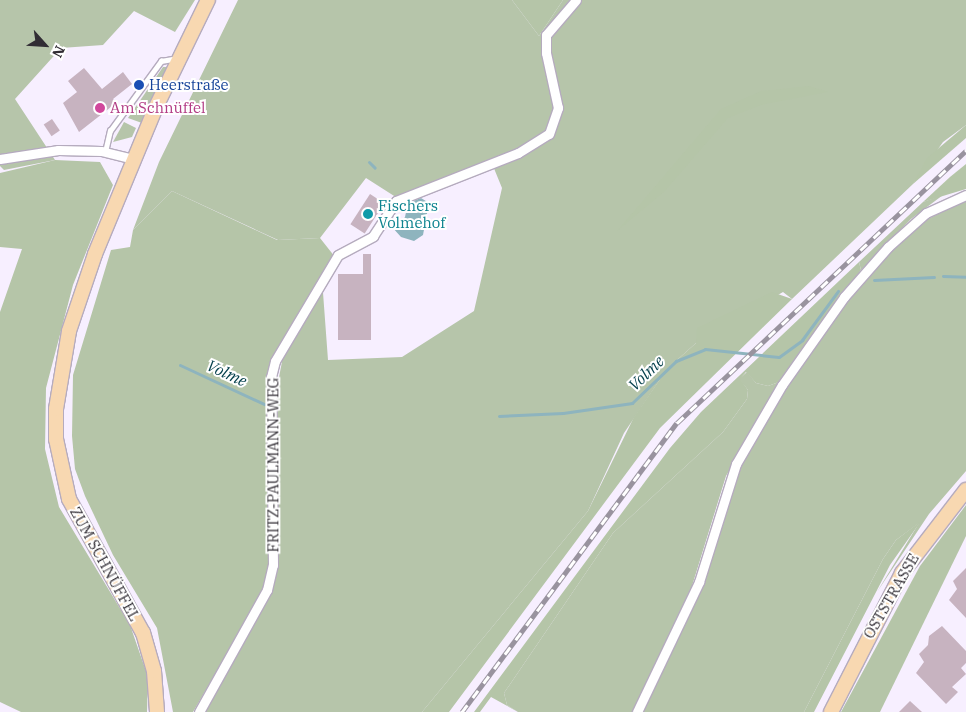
<!DOCTYPE html>
<meta charset="utf-8">
<style>
body{margin:0}
#map{position:relative;width:966px;height:712px;overflow:hidden;background:#f7efff;font-family:"IBM Plex Serif",serif}
div>[style]{position:absolute}
[style*='--x']{left:calc(var(--x)*1px);top:calc(var(--y)*1px);width:calc(var(--w)*1px);rotate:calc(var(--a)*1deg)}
.green>*{inset:0;background:#b6c5aa}
.forest>*{inset:0;background:#b5c5a8}
.water>*{inset:0;background:#8eb4be}
.stream>*{height:3px;margin:-1.5px;padding:0 1.5px;transform-origin:1.5px;border-radius:1.5px;background:#8eb4be}
.building>*{inset:0;background:#c7b3c0;transform-origin:0 0}
.roads{filter:drop-shadow(1px 0 #b5abbe) drop-shadow(-1px 0 #b5abbe) drop-shadow(0 1px #b5abbe) drop-shadow(0 -1px #b5abbe)}
.service>*{height:4.5px;margin:-2.25px;padding:0 2.25px;transform-origin:2.25px;border-radius:2.25px;background:#fff}
.minor>*{height:9px;margin:-4.5px;padding:0 4.5px;transform-origin:4.5px;border-radius:4.5px;background:#fff}
.primary>*{height:14px;margin:-7px;padding:0 7px;transform-origin:7px;border-radius:7px;background:#f8d8b1}
.rail>*{height:5px;margin-top:-2.5px;transform-origin:0;background:repeating-linear-gradient(90deg,#fff 0 9px,#99939f 0 18px);box-sizing:border-box;border-block:1px solid #99939f}
.dots>*{width:14px;height:14px;translate:-50% -50%;box-sizing:border-box;border:2px solid #fff;border-radius:50%}
span{translate:-50% -50%;white-space:nowrap;text-align:center;line-height:1.15;-webkit-text-stroke:4px #fff;paint-order:stroke}
.transit-label{font-size:15px;color:#164399}
.left{translate:0 -50%;text-align:left}
.hotel-label{font-size:15px;color:#b23c85}
.culture-label{font-size:15px;color:#0d838f}
.street-label{font-size:15px;color:#312d34}
.water-label{font-size:16px;color:#07424e;font-style:italic}
.north{position:absolute;left:20px;top:20px;width:50px;height:50px;-webkit-text-stroke:4px #fff;paint-order:stroke;rotate:116deg;font-size:14px;font-weight:700;line-height:20px;text-align:center;color:#312d34}
.north::after{content:'';display:block;margin:auto;width:18px;height:22px;background:#312d34;clip-path:polygon(50% 0,100% 100%,50% 72%,0 100%)}
</style>
<div id="map">
<div class="green">
<div style="clip-path:polygon(0 0,195px 0,175px 32px,134px 11px,103px 45px,61px 48px,15px 99px,55px 160px,4px 170px,0 166px)"></div>
<div style="clip-path:polygon(238px 0,512px 0,539px 36px,563px 0,966px 0,966px 125px,943px 142px,913px 184px,792px 299px,783px 292px,696px 343px,667px 369px,624px 433px,588px 511px,422px 712px,204px 712px,271px 586px,274px 403px,286px 341px,322px 279px,328px 360px,402px 357px,474px 311px,502px 188px,493px 166px,402px 201px,366px 178px,320px 238px,278px 240px,172px 191px,133px 230px,159px 162px)"></div>
<div style="clip-path:polygon(163px 67px,169px 67px,142px 123px,128px 118px)"></div>
<div style="clip-path:polygon(124px 122px,136px 128px,132px 137px,113px 142px)"></div>
<div style="clip-path:polygon(943px 195px,911px 219px,861px 270px,859px 262px,923px 202px)"></div>
<div style="clip-path:polygon(966px 200px,966px 471px,929px 514px,877px 592px,919px 523px,896px 540px,883px 559px,804px 712px,642px 712px,702px 586px,735px 474px,787px 386px,830px 320px,867px 276px,922px 222px)"></div>
<div style="clip-path:polygon(747px 372px,756px 383px,768px 386px,779px 382px,726px 476px,692px 586px,632px 712px,518px 712px,507px 705px,504px 693px,613px 533px,723px 432px,747px 399px,748px 390px,739px 379px)"></div>
</div>
<div class="forest">
<div style="clip-path:polygon(512px 0,563px 0,539px 36px)"></div>
<div style="clip-path:polygon(809px 86px,828px 92px,761px 105px,728px 118px,664px 192px,617px 231px,721px 109px,761px 91px)"></div>
<div style="clip-path:polygon(966px 125px,966px 138px,913px 184px,927px 158px)"></div>
<div style="clip-path:polygon(55px 160px,100px 162px,113px 185px,73px 285px,46px 388px,45px 449px,59px 507px,130px 625px,148px 677px,147px 712px,21px 712px,0 702px,0 312px,22px 249px,0 247px,0 173px)"></div>
<div style="clip-path:polygon(966px 164px,966px 189px,923px 202px,950px 177px)"></div>
<div style="clip-path:polygon(172px 191px,277px 240px,320px 238px,335px 257px,286px 341px,268px 413px,268px 569px,262px 593px,193px 712px,173px 712px,157px 628px,113px 555px,85px 496px,75px 469px,72px 436px,73px 375px,111px 250px,130px 247px,133px 230px)"></div>
<div style="clip-path:polygon(859px 262px,861px 270px,779px 382px,768px 386px,756px 383px,746px 372px,740px 379px,748px 390px,747px 399px,723px 432px,613px 533px,504px 693px,507px 705px,518px 712px,491px 697px,480px 712px,474px 712px,670px 448px,701px 412px)"></div>
<div style="clip-path:polygon(772px 292px,792px 299px,660px 428px,449px 712px,422px 712px,588px 511px,634px 417px,667px 369px,696px 343px,697px 328px)"></div>
<div style="clip-path:polygon(966px 505px,966px 536px,880px 712px,841px 712px,920px 566px)"></div>
<div style="clip-path:polygon(921px 521px,890px 565px,814px 712px,804px 712px,883px 559px,896px 540px)"></div>
</div>
<div class="water">
<div style="clip-path:polygon(421px 198px,429px 203px,423px 235px,414px 241px,401px 237px,392px 227px,405px 217px,408px 203px)"></div>
</div>
<div class="stream">
<div style="--x:369;--y:162;--w:8;--a:45"></div>
<div style="--x:943;--y:276;--w:23;--a:2"></div>
<div style="--x:874;--y:280;--w:60;--a:-2.9"></div>
<div style="--x:180;--y:365;--w:93;--a:24.9"></div>
<div style="--x:499;--y:416;--w:64;--a:-2.7"></div>
<div style="--x:563;--y:413;--w:70;--a:-8.2"></div>
<div style="--x:632;--y:403;--w:61;--a:-43.7"></div>
<div style="--x:676;--y:361;--w:31;--a:-22"></div>
<div style="--x:705;--y:349;--w:74;--a:6.2"></div>
<div style="--x:779;--y:357;--w:29;--a:-36"></div>
<div style="--x:802;--y:340;--w:61;--a:-53.7"></div>
</div>
<div class="building">
<div style="clip-path:polygon(84px 68px,102px 89px,123px 72px,132px 84px,113px 99px,116px 103px,79px 132px,63px 103px,77px 92px,68px 81px)"></div>
<div style="left:52px;top:119px;width:14px;height:10px;rotate:56deg"></div>
<div style="left:370px;top:194px;width:17px;height:36px;rotate:33deg"></div>
<div style="clip-path:polygon(363px 254px,371px 254px,371px 340px,338px 340px,338px 274px,363px 274px)"></div>
<div style="clip-path:polygon(966px 568px,966px 618px,949px 600px,957px 589px,953px 581px)"></div>
<div style="clip-path:polygon(942px 626px,966px 651px,966px 663px,961px 668px,966px 674px,952px 687px,958px 692px,946px 704px,916px 673px,924px 662px,919px 654px,928px 645px,929px 636px)"></div>
<div style="clip-path:polygon(910px 701px,922px 712px,899px 712px)"></div>
</div>
<div class="roads">
<div class="service">
<div style="--x:105;--y:152;--w:22;--a:-77"></div>
<div style="--x:110;--y:131;--w:87;--a:-53.9"></div>
<div style="--x:161;--y:61;--w:17;--a:-10"></div>
</div>
<div class="minor">
<div style="--x:0;--y:159;--w:59;--a:-8.8"></div>
<div style="--x:58;--y:150;--w:43;--a:1.3"></div>
<div style="--x:101;--y:151;--w:34;--a:14"></div>
<div style="--x:199;--y:712;--w:140;--a:-60.9"></div>
<div style="--x:267;--y:590;--w:26;--a:-77"></div>
<div style="--x:273;--y:565;--w:188;--a:-90.6"></div>
<div style="--x:271;--y:377;--w:16;--a:-76"></div>
<div style="--x:275;--y:361;--w:123;--a:-59.3"></div>
<div style="--x:338;--y:255;--w:40;--a:-28"></div>
<div style="--x:373;--y:236;--w:42;--a:-56.7"></div>
<div style="--x:396;--y:201;--w:131;--a:-21.5"></div>
<div style="--x:518;--y:153;--w:36;--a:-32"></div>
<div style="--x:549;--y:134;--w:28;--a:-71"></div>
<div style="--x:558;--y:108;--w:56;--a:-102.3"></div>
<div style="--x:546;--y:53;--w:18;--a:-90"></div>
<div style="--x:546;--y:35;--w:46;--a:-49.4"></div>
<div style="--x:637;--y:712;--w:144;--a:-64.5"></div>
<div style="--x:699;--y:582;--w:124;--a:-72.6"></div>
<div style="--x:736;--y:464;--w:91;--a:-59.8"></div>
<div style="--x:782;--y:385;--w:108;--a:-54.8"></div>
<div style="--x:844;--y:297;--w:67;--a:-48.7"></div>
<div style="--x:888;--y:247;--w:51;--a:-41.8"></div>
<div style="--x:926;--y:213;--w:44;--a:-24.2"></div>
</div>
<div class="primary">
<div style="--x:157;--y:712;--w:41;--a:-94.2"></div>
<div style="--x:154;--y:671;--w:40;--a:-106"></div>
<div style="--x:143;--y:633;--w:153;--a:-118.9"></div>
<div style="--x:69;--y:499;--w:61;--a:-102.2"></div>
<div style="--x:56;--y:439;--w:30;--a:-90"></div>
<div style="--x:56;--y:409;--w:79;--a:-80.5"></div>
<div style="--x:69;--y:331;--w:81;--a:-71.3"></div>
<div style="--x:95;--y:254;--w:157;--a:-67.5"></div>
<div style="--x:155;--y:109;--w:121;--a:-64.1"></div>
<div style="--x:831;--y:712;--w:156;--a:-62.9"></div>
<div style="--x:902;--y:573;--w:105;--a:-52.4"></div>
</div>
</div>
<div class="rail">
<div style="--x:462;--y:712;--w:360;--a:-53.4"></div>
<div style="--x:677;--y:423;--w:397;--a:-43.3"></div>
</div>
<div class="dots">
<div style="left:139px;top:85px;background:#1a4fb4"></div>
<div style="left:100px;top:108px;background:#d1479c"></div>
<div style="left:368px;top:214px;background:#0f9aa8"></div>
</div>
<div class="transit-label">
<span class="left" style="left:149px;top:85px">Heerstraße</span>
</div>
<div class="hotel-label">
<span class="left" style="left:110px;top:108px">Am Schnüffel</span>
</div>
<div class="culture-label">
<span class="left" style="left:378px;top:214px">Fischers<br>Volmehof</span>
</div>
<div class="street-label">
<span style="left:273px;top:465px;rotate:-90deg">FRITZ-PAULMANN-WEG</span>
<span style="left:105px;top:564px;rotate:61deg">ZUM SCHNÜFFEL</span>
<span style="left:891px;top:596px;rotate:-60deg">OSTSTRASSE</span>
</div>
<div class="water-label">
<span style="left:227px;top:373px;rotate:25deg">Volme</span>
<span style="left:646px;top:373px;rotate:-44deg">Volme</span>
</div>
<div class="north">N</div>
</div>
